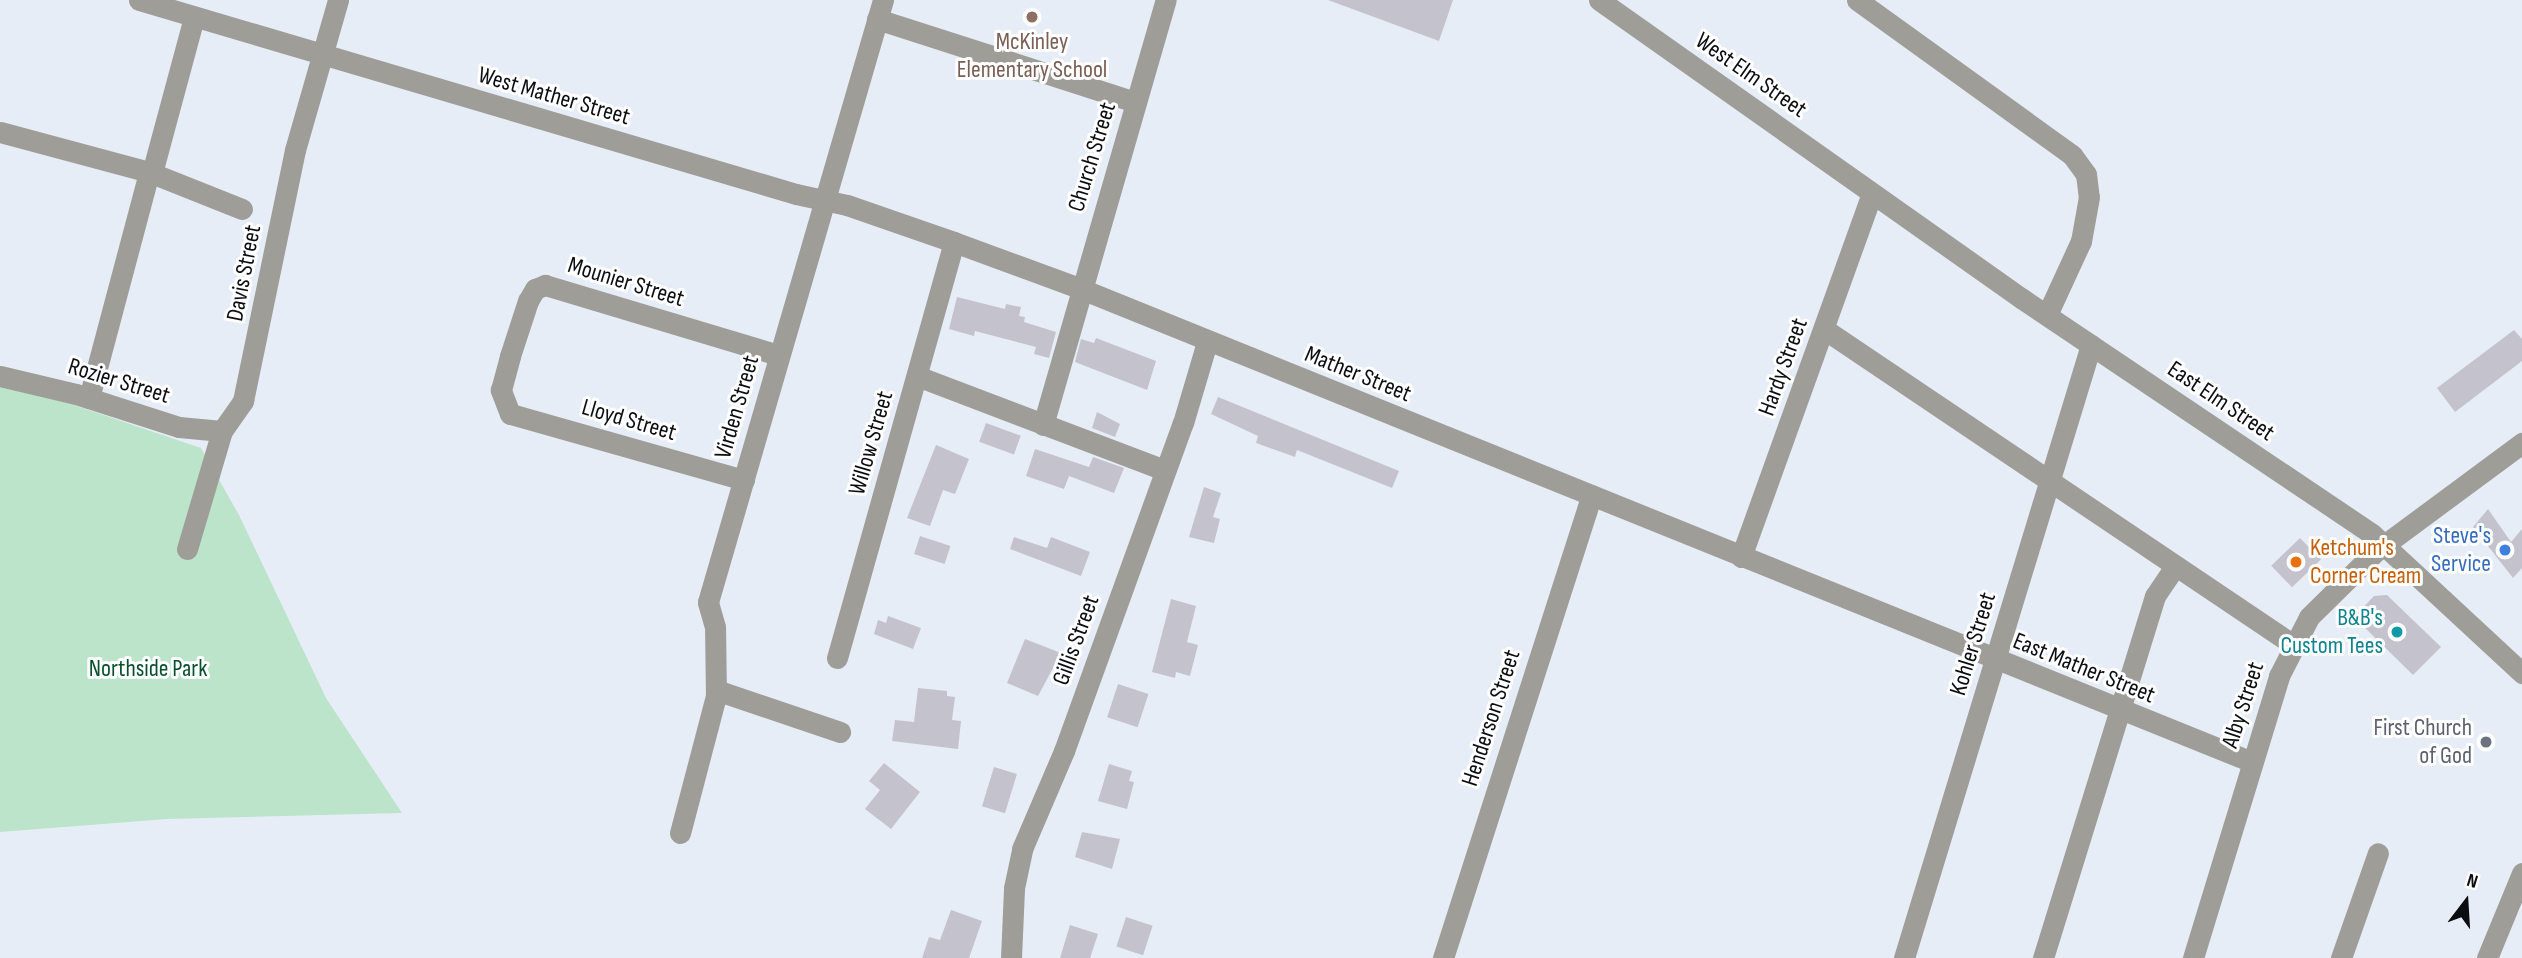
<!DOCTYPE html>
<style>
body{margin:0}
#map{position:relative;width:2522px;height:958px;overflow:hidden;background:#e7edf7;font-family:"Sofia Sans Condensed",sans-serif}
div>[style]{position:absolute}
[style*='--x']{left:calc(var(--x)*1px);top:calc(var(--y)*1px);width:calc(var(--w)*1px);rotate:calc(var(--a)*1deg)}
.green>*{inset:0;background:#bce4ca}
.building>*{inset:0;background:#c4c2cd;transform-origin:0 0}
.minor>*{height:21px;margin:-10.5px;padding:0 10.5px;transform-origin:10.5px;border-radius:10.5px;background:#9e9d98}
.dots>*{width:19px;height:19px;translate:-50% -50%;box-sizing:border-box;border:4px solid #fff;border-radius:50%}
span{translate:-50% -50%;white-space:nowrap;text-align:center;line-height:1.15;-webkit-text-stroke:6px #fff;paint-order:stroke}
.education-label{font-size:24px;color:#785e54}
.street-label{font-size:24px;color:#0b0d10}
.shop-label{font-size:24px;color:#366cbe}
.right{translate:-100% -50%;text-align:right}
.food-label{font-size:24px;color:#c56008}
.left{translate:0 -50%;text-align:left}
.culture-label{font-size:24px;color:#0d838f}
.park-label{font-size:24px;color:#07502e}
.worship-label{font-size:24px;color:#5b616d}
.north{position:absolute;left:2431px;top:867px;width:70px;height:70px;-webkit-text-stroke:5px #fff;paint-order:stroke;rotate:17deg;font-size:19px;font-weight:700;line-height:28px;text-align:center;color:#0b0d10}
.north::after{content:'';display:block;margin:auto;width:24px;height:32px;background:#0b0d10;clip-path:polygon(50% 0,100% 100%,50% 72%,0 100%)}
</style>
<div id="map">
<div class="green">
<div style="clip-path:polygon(0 387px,71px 404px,201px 448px,239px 515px,326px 698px,402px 813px,167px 819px,0 832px)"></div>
</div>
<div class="building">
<div style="clip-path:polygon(1328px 0,1453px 0,1439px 41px)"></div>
<div style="clip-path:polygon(957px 297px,1005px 309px,1006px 304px,1021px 307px,1019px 316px,1025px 317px,1024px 322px,1056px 332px,1049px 358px,1034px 354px,1036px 347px,975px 331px,974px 336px,949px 329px)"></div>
<div style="clip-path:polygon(2514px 330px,2522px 339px,2522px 361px,2455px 412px,2437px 388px)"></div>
<div style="clip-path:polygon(1096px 338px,1156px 361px,1147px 390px,1075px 362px,1081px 339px,1094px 343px)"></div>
<div style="clip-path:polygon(1218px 397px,1399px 471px,1392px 488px,1297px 450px,1295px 457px,1256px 443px,1258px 436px,1211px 414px)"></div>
<div style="clip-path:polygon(1097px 412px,1120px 424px,1115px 437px,1092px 428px)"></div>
<div style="left:986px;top:423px;width:37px;height:20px;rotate:20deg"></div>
<div style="clip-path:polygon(936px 445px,969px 459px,955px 494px,943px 490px,930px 526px,907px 518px)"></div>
<div style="clip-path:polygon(1035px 449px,1089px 467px,1093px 457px,1124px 468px,1114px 493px,1069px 476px,1064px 489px,1026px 476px)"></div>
<div style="clip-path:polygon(1204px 487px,1221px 493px,1213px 517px,1220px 519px,1214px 543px,1189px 537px)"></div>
<div style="clip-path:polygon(2488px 509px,2511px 542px,2522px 529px,2522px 568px,2513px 578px,2473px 527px)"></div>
<div style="left:920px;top:536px;width:32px;height:19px;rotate:18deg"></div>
<div style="clip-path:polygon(1014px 537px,1047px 548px,1051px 537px,1090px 552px,1081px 576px,1010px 549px)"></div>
<div style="left:2300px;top:538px;width:30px;height:40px;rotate:46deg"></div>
<div style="clip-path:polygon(2387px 595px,2441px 647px,2413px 675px,2354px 617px,2374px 596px)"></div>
<div style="clip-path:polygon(1171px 599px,1196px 606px,1187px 642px,1198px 645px,1190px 676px,1176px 672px,1175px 678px,1152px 672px)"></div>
<div style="clip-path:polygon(888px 616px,921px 628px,913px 649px,874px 634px,878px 620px,886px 623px)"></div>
<div style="clip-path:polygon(1025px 639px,1061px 653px,1038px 696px,1007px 683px)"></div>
<div style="left:1118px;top:684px;width:32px;height:35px;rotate:18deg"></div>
<div style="clip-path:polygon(918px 688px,947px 691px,947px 696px,955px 697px,952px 720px,961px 721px,958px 749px,892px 741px,895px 720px,914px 722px)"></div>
<div style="clip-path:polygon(884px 763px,920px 792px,891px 829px,865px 809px,880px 790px,869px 781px)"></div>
<div style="clip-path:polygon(1109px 764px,1132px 771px,1129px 781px,1134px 782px,1127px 809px,1098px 801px)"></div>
<div style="left:994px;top:767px;width:24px;height:41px;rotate:17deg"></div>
<div style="clip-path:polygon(1082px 832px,1120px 839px,1112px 869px,1075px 857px)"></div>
<div style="clip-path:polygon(951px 910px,982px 921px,969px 958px,922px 958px,929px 937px,940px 940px)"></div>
<div style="left:1126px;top:917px;width:28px;height:31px;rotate:18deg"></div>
<div style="clip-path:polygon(1070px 925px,1098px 934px,1090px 958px,1060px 958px)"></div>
</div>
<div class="minor">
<div style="--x:139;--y:0;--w:685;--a:16.45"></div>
<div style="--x:796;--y:194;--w:52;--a:12.2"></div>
<div style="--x:847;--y:205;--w:113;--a:19.1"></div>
<div style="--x:954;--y:242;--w:133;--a:20.2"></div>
<div style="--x:1079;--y:288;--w:1265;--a:22"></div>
<div style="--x:1599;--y:0;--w:517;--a:35.23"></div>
<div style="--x:2021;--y:298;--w:423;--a:33.9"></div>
<div style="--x:2372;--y:534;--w:205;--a:42.8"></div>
<div style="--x:1857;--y:0;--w:265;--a:35.8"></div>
<div style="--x:2072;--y:155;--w:24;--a:54"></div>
<div style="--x:2086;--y:174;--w:23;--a:83"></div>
<div style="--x:2089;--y:197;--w:45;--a:100.3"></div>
<div style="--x:2081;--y:241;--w:81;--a:114.7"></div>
<div style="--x:877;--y:19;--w:272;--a:17.8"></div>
<div style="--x:0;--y:132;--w:154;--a:15"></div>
<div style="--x:149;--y:172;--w:100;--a:21.7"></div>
<div style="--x:152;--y:173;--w:162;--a:-74.9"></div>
<div style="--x:1824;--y:329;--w:564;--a:33.94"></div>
<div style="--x:0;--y:376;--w:78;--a:13.3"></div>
<div style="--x:76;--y:394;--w:108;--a:17.8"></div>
<div style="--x:179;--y:427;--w:43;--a:5.3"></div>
<div style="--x:917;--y:376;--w:265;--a:20.8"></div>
<div style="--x:89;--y:398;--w:234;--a:-75.1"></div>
<div style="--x:1043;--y:425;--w:442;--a:-73.9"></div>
<div style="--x:744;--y:480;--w:243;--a:-164.2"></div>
<div style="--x:510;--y:414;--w:26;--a:-111"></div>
<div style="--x:501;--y:390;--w:35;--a:-75"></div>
<div style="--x:510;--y:356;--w:58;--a:-71.9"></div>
<div style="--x:528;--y:301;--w:14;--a:-60"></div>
<div style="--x:535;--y:289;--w:11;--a:-22"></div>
<div style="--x:545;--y:285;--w:244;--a:16.7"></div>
<div style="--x:187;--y:549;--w:123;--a:-73.5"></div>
<div style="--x:222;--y:431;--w:37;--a:-55"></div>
<div style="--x:243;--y:401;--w:256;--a:-78.3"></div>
<div style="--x:295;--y:150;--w:156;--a:-74"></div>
<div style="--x:1741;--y:557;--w:386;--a:-70.2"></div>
<div style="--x:837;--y:658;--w:432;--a:-74.3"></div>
<div style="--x:716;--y:690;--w:131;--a:18.7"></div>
<div style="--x:680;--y:833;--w:142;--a:-75.3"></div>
<div style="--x:716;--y:696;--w:69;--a:-90.8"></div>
<div style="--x:715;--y:627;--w:26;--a:-106"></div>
<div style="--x:708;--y:602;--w:627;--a:-73.79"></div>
<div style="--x:1011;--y:958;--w:70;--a:-87.5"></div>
<div style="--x:1014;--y:888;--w:40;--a:-78"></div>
<div style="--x:1022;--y:849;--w:107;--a:-66.8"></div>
<div style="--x:1064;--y:751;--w:349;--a:-70.1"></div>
<div style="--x:1183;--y:423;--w:84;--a:-73.5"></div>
<div style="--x:1443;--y:958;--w:486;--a:-72.2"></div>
<div style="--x:1904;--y:958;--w:641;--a:-73.04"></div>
<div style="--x:2043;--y:958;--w:379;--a:-72.8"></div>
<div style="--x:2155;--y:596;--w:36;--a:-56"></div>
<div style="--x:2193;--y:958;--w:295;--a:-73"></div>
<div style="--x:2279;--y:676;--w:66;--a:-63"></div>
<div style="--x:2309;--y:617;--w:94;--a:-44.6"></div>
<div style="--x:2376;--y:551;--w:182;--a:-36.5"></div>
<div style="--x:2341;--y:958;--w:111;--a:-70.6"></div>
<div style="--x:2487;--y:958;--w:92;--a:-67.6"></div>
</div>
<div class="dots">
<div style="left:1032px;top:17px;background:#8d6e63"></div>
<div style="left:2505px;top:550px;background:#3f7fe0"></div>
<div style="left:2296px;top:562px;background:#e8710a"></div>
<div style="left:2397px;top:632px;background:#0f9aa8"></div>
<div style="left:2486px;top:742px;background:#6b7280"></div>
</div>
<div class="education-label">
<span style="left:1032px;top:56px">McKinley<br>Elementary School</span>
</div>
<div class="street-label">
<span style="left:1751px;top:75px;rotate:35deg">West Elm Street</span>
<span style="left:554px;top:96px;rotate:16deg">West Mather Street</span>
<span style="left:1092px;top:157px;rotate:-73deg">Church Street</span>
<span style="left:244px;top:273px;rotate:-79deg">Davis Street</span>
<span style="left:626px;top:282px;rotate:17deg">Mounier Street</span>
<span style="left:1783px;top:367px;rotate:-70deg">Hardy Street</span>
<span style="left:1358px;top:374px;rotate:22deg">Mather Street</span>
<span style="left:119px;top:381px;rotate:17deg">Rozier Street</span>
<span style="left:2221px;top:401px;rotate:34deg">East Elm Street</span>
<span style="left:737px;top:407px;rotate:-74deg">Virden Street</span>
<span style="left:629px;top:420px;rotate:16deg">Lloyd Street</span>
<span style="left:871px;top:443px;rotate:-74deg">Willow Street</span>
<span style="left:1076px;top:640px;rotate:-70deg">Gillis Street</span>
<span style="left:1973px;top:644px;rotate:-73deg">Kohler Street</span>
<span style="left:2084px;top:668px;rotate:22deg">East Mather Street</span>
<span style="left:2243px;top:705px;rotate:-72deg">Alby Street</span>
<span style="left:1491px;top:718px;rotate:-72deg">Henderson Street</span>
</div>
<div class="shop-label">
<span class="right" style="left:2491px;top:550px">Steve's<br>Service</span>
</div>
<div class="food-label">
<span class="left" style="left:2310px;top:562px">Ketchum's<br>Corner Cream</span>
</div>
<div class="culture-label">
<span class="right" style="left:2383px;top:632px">B&amp;B's<br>Custom Tees</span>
</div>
<div class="park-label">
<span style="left:148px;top:669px">Northside Park</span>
</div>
<div class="worship-label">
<span class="right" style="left:2472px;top:742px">First Church<br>of God</span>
</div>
<div class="north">N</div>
</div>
